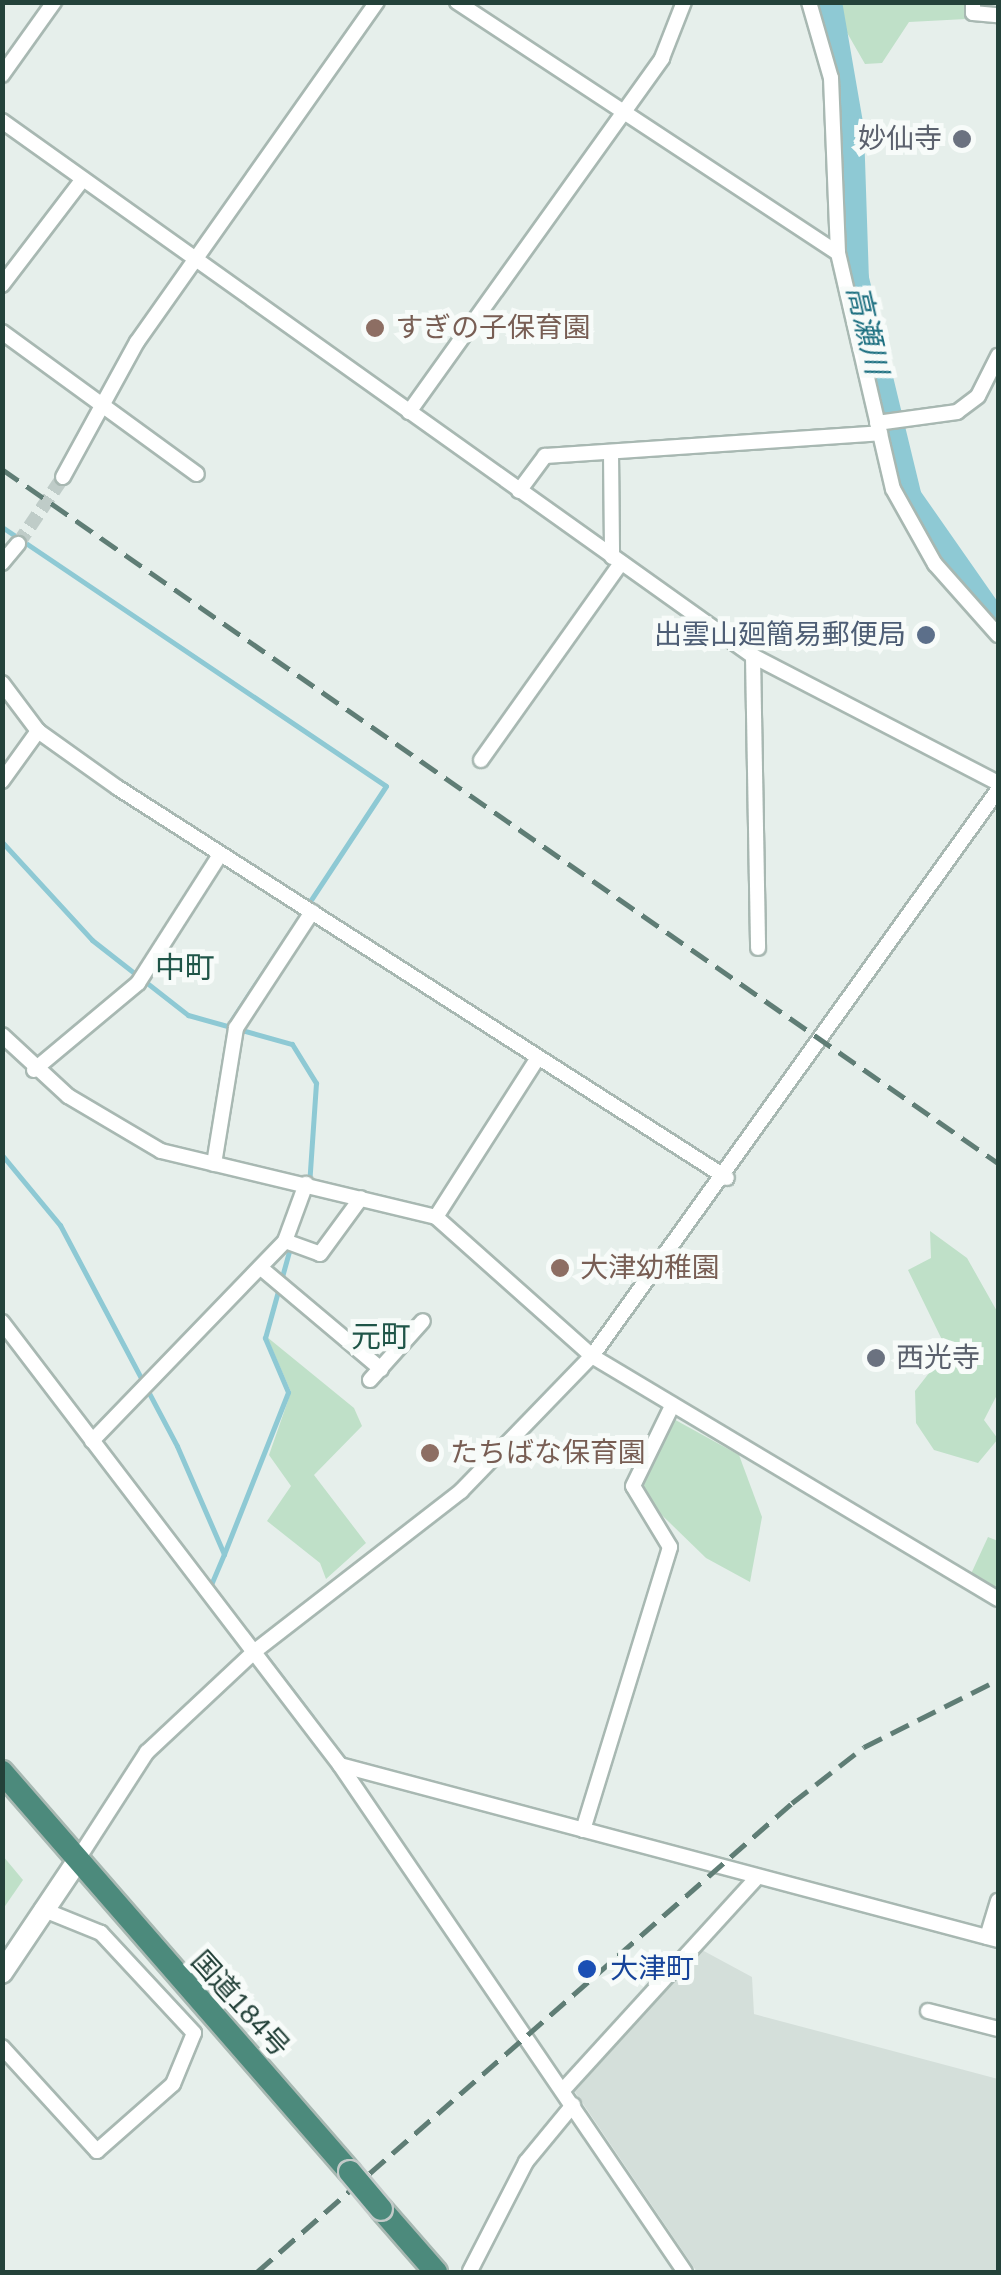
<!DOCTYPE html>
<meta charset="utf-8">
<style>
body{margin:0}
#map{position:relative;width:1001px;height:2275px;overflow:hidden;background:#e6efeb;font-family:Helvetica,"Noto Sans JP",sans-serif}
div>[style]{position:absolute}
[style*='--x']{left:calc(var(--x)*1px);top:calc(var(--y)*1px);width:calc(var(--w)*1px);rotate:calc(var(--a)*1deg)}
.built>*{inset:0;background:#d4dfda}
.green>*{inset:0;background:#bfe0c8}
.stream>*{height:5px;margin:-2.5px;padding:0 2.5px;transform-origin:2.5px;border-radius:2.5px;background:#8ec9d4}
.river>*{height:30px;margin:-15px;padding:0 15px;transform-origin:15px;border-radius:15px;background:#8ec9d4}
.minor-tunnel>*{height:14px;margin-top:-7px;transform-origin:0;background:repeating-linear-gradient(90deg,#bfccc8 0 14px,transparent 0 21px)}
.roads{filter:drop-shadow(2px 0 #a8b8b2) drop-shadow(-2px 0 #a8b8b2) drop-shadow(0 2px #a8b8b2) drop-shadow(0 -2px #a8b8b2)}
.minor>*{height:14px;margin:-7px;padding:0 7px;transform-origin:7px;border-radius:7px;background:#fff}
.secondary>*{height:20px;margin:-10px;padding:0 10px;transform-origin:10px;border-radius:10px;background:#fff}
.trunk>*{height:22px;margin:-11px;padding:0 11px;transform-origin:11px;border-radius:11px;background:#4c8a7c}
.rail>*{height:5px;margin-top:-2.5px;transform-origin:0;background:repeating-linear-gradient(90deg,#5f7d75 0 20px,transparent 0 30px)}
.bridges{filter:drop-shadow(2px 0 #c2cac8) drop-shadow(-2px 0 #c2cac8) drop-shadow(0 2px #c2cac8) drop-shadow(0 -2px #c2cac8)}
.trunk-bridge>*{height:22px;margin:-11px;padding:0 11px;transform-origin:11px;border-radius:11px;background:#4c8a7c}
.dots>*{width:28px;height:28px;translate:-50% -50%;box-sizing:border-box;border:5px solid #f7fbf9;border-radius:50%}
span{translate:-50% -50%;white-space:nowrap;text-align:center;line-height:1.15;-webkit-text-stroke:10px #f7fbf9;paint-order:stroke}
.worship-label{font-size:28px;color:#5b616d}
.right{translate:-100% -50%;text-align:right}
.left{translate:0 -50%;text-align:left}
.education-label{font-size:28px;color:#785e54}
.service-label{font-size:28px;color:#4e5e75}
.transit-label{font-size:28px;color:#164399}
.street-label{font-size:28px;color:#24423a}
.water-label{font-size:30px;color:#1c6f80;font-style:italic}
.neighbourhood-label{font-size:30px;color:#1f5548}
.frame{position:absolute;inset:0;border:5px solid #24423a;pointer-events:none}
</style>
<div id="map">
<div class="built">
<div style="clip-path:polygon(702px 1950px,752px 1977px,754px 2014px,998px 2079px,998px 2272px,697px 2272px,573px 2089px)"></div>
</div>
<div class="green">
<div style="clip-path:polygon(830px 3px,967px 3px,966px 19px,909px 22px,882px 63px,865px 64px)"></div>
<div style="clip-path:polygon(930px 1231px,967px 1258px,998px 1313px,998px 1393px,984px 1420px,998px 1439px,978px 1463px,934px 1450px,916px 1423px,915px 1391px,947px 1350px,908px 1270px,931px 1258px)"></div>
<div style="clip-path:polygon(267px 1337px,354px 1408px,362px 1426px,314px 1475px,366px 1543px,326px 1579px,320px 1563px,267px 1521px,291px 1486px,269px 1455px,291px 1392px)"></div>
<div style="clip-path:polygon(670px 1417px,739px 1455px,762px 1517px,750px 1582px,706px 1558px,635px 1489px)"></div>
<div style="clip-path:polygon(988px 1537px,998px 1541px,998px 1593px,970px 1576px)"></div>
<div style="clip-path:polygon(3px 1856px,23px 1880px,3px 1909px)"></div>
</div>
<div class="stream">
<div style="--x:2;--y:527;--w:463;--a:34"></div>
<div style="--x:386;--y:786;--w:287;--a:123.4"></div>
<div style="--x:2;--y:842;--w:133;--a:47.4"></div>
<div style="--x:92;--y:940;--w:122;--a:38"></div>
<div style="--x:188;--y:1015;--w:108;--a:15.6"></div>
<div style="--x:292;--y:1044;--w:46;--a:58.4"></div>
<div style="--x:316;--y:1083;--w:103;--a:93.9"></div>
<div style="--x:2;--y:1155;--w:91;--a:50.4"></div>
<div style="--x:60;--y:1225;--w:250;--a:62.1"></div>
<div style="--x:177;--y:1446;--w:118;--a:66.5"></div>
<div style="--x:224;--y:1554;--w:36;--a:113"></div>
<div style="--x:224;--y:1554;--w:174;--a:-68.4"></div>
<div style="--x:288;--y:1392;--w:59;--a:-113.1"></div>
<div style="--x:265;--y:1338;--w:98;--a:-74.5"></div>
<div style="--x:261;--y:1650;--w:84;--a:52.7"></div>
</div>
<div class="river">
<div style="--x:827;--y:2;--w:130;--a:80.2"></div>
<div style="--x:849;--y:130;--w:149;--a:88.1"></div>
<div style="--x:854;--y:279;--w:225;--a:76.4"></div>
<div style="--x:907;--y:498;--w:141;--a:55.1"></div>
</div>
<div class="minor-tunnel">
<div style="--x:18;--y:544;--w:81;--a:-56.1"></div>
</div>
<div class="roads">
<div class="minor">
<div style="--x:457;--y:2;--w:456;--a:33.4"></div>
<div style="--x:809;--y:2;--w:79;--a:73.9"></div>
<div style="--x:831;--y:78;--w:175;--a:87.7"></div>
<div style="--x:838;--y:253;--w:242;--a:76.9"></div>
<div style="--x:893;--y:489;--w:86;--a:60.8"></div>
<div style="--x:935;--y:564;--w:95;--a:48.4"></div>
<div style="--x:973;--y:2;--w:11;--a:90"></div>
<div style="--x:973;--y:13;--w:25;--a:5"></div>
<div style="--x:2;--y:75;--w:90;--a:-54.5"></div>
<div style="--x:2;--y:121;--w:922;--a:35.47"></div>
<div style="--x:753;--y:656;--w:276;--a:27.4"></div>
<div style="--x:2;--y:285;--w:133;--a:-52.6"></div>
<div style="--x:2;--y:332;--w:241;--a:36.1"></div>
<div style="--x:409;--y:412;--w:435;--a:-54.4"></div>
<div style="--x:662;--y:58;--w:60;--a:-68.6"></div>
<div style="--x:877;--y:423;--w:81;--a:-7.8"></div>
<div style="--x:957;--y:412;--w:26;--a:-37"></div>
<div style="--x:978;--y:396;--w:45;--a:-63.4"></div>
<div style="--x:611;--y:453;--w:104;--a:89.4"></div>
<div style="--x:63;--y:477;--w:154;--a:-61.3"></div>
<div style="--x:137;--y:342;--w:416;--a:-54.8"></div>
<div style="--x:519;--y:491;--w:44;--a:-53.4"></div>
<div style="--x:545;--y:456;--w:336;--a:-3.9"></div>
<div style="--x:2;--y:563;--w:25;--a:-50"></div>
<div style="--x:753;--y:656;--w:292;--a:89"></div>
<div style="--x:2;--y:683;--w:60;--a:53.1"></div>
<div style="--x:38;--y:731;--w:98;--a:35.5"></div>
<div style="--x:118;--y:788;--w:723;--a:32.64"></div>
<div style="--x:481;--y:760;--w:242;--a:-54.6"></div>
<div style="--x:2;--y:781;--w:62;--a:-54.2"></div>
<div style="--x:2;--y:1035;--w:90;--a:42.7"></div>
<div style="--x:68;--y:1096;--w:108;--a:30.6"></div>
<div style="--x:161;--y:1151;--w:283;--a:13.5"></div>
<div style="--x:436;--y:1217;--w:209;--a:41.7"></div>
<div style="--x:592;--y:1356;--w:473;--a:30.9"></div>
<div style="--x:34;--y:1070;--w:136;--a:-39.9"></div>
<div style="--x:138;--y:983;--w:152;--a:-57.4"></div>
<div style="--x:214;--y:1164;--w:138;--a:-80.8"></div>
<div style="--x:236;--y:1028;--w:139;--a:-56.8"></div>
<div style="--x:436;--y:1217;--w:184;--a:-57.4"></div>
<div style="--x:285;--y:1241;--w:37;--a:20"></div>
<div style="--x:320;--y:1254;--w:69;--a:-53.8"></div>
<div style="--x:261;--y:1268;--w:157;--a:40.1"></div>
<div style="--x:2;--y:1322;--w:557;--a:52.66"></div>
<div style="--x:340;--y:1765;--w:613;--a:55.77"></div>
<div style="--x:370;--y:1380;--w:79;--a:-48.1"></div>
<div style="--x:92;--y:1441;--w:278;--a:-46"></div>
<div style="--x:285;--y:1241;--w:61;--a:-69.8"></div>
<div style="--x:340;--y:1765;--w:681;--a:14.89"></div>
<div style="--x:583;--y:1830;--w:296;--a:-72.9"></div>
<div style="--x:670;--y:1547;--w:71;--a:-121.2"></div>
<div style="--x:633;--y:1486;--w:89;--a:-64"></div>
<div style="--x:76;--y:1862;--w:131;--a:-57.2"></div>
<div style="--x:147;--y:1752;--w:148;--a:-43.1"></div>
<div style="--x:255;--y:1651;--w:261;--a:-37.8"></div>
<div style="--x:461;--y:1491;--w:188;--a:-45.9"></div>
<div style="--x:592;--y:1356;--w:697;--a:-54.35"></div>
<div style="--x:987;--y:1937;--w:38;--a:-73"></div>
<div style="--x:928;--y:2011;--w:72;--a:14.4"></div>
<div style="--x:2;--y:2047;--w:141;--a:47.6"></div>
<div style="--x:97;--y:2151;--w:101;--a:-41.4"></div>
<div style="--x:173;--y:2084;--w:55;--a:-67.6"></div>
<div style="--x:194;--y:2033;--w:137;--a:-132.9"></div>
<div style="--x:101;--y:1933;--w:64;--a:-157.9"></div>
<div style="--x:563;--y:2090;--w:285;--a:-47.6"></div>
<div style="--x:470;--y:2271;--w:123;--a:-62.8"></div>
<div style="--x:526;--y:2162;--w:74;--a:-50.5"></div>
</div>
<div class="secondary">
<div style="--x:2;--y:1973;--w:133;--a:-56.1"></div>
</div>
<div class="trunk">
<div style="--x:2;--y:1772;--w:530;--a:48.98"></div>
<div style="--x:381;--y:2209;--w:84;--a:48.9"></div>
</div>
</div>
<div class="rail">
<div style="--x:2;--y:469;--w:1214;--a:34.87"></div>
<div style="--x:257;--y:2272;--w:711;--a:-41.24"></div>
<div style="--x:792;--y:1803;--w:91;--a:-37.9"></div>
<div style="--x:864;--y:1747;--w:150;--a:-26.6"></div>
</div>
<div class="bridges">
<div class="trunk-bridge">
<div style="--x:350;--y:2172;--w:48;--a:50"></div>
</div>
</div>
<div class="dots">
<div style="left:962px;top:139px;background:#6b7280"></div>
<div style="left:375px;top:328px;background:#8d6e63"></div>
<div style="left:926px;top:635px;background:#5c6f8a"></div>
<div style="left:560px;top:1268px;background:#8d6e63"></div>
<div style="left:876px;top:1358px;background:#6b7280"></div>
<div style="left:430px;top:1453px;background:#8d6e63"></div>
<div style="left:587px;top:1969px;background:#1a4fb4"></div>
</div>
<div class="worship-label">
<span class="right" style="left:942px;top:139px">妙仙寺</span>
<span class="left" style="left:896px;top:1358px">西光寺</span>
</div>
<div class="education-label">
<span class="left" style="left:395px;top:328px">すぎの子保育園</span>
<span class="left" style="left:580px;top:1268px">大津幼稚園</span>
<span class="left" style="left:450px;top:1453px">たちばな保育園</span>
</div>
<div class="service-label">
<span class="right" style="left:906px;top:635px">出雲山廻簡易郵便局</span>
</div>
<div class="transit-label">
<span class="left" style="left:610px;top:1969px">大津町</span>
</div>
<div class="street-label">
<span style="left:240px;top:2004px;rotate:48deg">国道184号</span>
</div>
<div class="water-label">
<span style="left:867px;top:330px;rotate:77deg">高瀬川</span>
</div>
<div class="neighbourhood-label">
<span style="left:185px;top:968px">中町</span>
<span style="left:381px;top:1337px">元町</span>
</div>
<div class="frame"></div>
</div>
